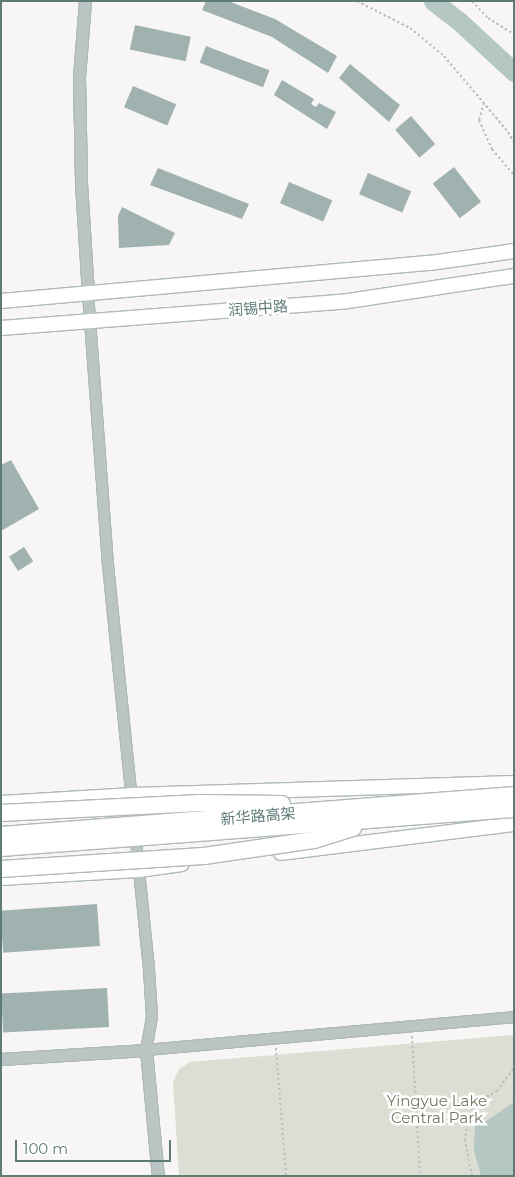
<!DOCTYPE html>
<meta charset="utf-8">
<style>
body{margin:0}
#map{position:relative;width:515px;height:1177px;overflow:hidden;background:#f8f6f5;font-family:Montserrat,"Noto Sans SC",sans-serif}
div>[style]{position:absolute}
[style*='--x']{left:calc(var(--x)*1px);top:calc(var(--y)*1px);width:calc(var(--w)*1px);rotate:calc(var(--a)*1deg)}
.green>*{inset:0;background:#dcddd3}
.water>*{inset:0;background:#b4c7c2}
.river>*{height:19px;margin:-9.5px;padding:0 9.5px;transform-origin:9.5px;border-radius:9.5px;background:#b4c7c2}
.building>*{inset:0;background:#a0b2b0;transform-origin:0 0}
.path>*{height:2px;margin-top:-1px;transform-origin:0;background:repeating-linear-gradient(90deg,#b8bfbe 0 2.5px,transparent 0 5px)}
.roads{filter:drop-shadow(1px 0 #aebab9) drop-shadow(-1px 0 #aebab9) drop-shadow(0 1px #aebab9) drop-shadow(0 -1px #aebab9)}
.minor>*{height:10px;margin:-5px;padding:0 5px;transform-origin:5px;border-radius:5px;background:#bbc5c4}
.tertiary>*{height:11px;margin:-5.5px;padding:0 5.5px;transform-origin:5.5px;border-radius:5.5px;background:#bbc5c4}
.secondary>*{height:14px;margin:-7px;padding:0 7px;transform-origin:7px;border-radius:7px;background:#fff}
.bridges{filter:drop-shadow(1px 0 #b1bab9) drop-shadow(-1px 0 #b1bab9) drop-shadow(0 1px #b1bab9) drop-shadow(0 -1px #b1bab9)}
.trunk-bridge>*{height:16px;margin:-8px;padding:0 8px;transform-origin:8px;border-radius:8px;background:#fff}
span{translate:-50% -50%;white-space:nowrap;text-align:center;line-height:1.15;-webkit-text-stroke:5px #fff;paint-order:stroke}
.street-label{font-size:15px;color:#5e7b78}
.park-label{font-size:15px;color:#727861}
.frame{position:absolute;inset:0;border:2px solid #5e7b78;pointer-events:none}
.scale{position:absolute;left:15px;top:1140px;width:156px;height:22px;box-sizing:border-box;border:2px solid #5e7b78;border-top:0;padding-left:6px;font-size:15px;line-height:18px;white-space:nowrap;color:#5e7b78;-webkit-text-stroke:4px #fff;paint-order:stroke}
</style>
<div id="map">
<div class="green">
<div style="clip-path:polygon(514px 1035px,514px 1176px,179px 1176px,173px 1082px,179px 1069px,190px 1062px)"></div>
</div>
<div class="water">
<div style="clip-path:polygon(514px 1102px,514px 1176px,481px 1176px,474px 1151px,475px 1121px,482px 1124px)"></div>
</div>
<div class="river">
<div style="--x:433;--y:1;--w:33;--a:38"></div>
<div style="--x:459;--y:21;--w:75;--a:42.8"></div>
</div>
<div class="building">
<div style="clip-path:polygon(206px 1px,228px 1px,275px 19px,337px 56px,328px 73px,272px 37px,202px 10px)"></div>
<div style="left:135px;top:25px;width:57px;height:25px;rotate:12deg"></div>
<div style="left:206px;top:46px;width:68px;height:18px;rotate:21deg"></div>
<div style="clip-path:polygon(350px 64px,400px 105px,389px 122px,339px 78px)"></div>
<div style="clip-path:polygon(282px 80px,314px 99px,311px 104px,316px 107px,319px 103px,336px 112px,327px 129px,274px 95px)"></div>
<div style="left:133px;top:86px;width:47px;height:23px;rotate:23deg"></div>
<div style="left:411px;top:116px;width:37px;height:21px;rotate:49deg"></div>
<div style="left:454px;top:167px;width:44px;height:27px;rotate:52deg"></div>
<div style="clip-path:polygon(158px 168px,249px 204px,242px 219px,150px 185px)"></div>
<div style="left:368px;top:173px;width:47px;height:23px;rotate:23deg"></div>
<div style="left:289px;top:182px;width:47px;height:23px;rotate:23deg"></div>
<div style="clip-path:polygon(122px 207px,175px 233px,169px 245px,119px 248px,118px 216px)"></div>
<div style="clip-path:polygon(11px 460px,39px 509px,1px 531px,1px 465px)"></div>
<div style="left:24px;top:547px;width:17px;height:18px;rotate:57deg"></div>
<div style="left:97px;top:904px;width:42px;height:97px;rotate:86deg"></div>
<div style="left:107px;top:988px;width:39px;height:106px;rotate:87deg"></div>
</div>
<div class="path">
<div style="--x:357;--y:1;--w:59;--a:27"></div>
<div style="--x:410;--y:28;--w:44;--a:39.5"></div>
<div style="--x:444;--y:56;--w:99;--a:49.9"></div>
<div style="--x:508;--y:132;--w:13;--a:61"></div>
<div style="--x:472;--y:1;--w:23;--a:47"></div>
<div style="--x:488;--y:18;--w:31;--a:32"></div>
<div style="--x:484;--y:103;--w:18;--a:106"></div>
<div style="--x:479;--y:120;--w:32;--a:66"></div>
<div style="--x:492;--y:149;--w:34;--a:50"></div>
<div style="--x:412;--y:1036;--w:140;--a:86.7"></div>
<div style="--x:276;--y:1048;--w:128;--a:85.5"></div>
<div style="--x:472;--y:1176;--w:36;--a:-101"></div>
<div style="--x:465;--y:1141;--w:27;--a:-82"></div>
<div style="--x:469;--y:1114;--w:20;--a:-49"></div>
<div style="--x:482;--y:1099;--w:17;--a:-28"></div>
<div style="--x:497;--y:1091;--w:29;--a:-54"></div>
</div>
<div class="roads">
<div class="minor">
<div style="--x:88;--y:293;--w:273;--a:85.8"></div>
<div style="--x:108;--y:565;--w:407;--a:84.2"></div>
<div style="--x:149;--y:970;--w:47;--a:86.3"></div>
<div style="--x:152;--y:1017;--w:34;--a:100"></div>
<div style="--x:146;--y:1050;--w:369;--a:-5.1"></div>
</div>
<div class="tertiary">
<div style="--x:85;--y:1;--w:76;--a:94.5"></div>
<div style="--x:79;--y:77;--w:106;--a:88.9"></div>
<div style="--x:81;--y:183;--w:110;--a:86.4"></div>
<div style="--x:1;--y:1059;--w:145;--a:-3.6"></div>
<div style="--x:146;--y:1050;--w:127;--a:84.6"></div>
</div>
<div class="secondary">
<div style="--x:1;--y:301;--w:431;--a:-5.1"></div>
<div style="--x:430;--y:263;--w:85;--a:-8.1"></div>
<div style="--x:1;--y:328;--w:348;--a:-4.4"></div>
<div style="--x:348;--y:301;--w:168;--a:-8.6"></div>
<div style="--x:1;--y:803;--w:132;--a:-3.5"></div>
<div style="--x:133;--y:795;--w:381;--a:-1.8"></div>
<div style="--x:281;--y:853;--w:235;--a:-7.1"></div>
<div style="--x:1;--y:878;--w:138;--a:-3.3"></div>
<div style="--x:139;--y:870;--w:43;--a:-7.9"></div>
</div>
</div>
<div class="bridges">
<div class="trunk-bridge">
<div style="--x:1;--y:813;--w:199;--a:-2.9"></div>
<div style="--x:200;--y:803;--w:82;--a:0.7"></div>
<div style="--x:1;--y:835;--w:515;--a:-4.46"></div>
<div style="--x:1;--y:848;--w:514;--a:-4.35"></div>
<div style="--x:1;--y:869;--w:203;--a:-3.7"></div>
<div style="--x:204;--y:856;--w:111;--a:-8.3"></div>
<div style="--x:314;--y:840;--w:41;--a:-17.1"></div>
</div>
</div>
<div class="street-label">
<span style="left:258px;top:308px;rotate:-4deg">润锡中路</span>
<span style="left:258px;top:816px;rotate:-5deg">新华路高架</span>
</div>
<div class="park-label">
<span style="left:437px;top:1109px">Yingyue Lake<br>Central Park</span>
</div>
<div class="frame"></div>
<div class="scale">100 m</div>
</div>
